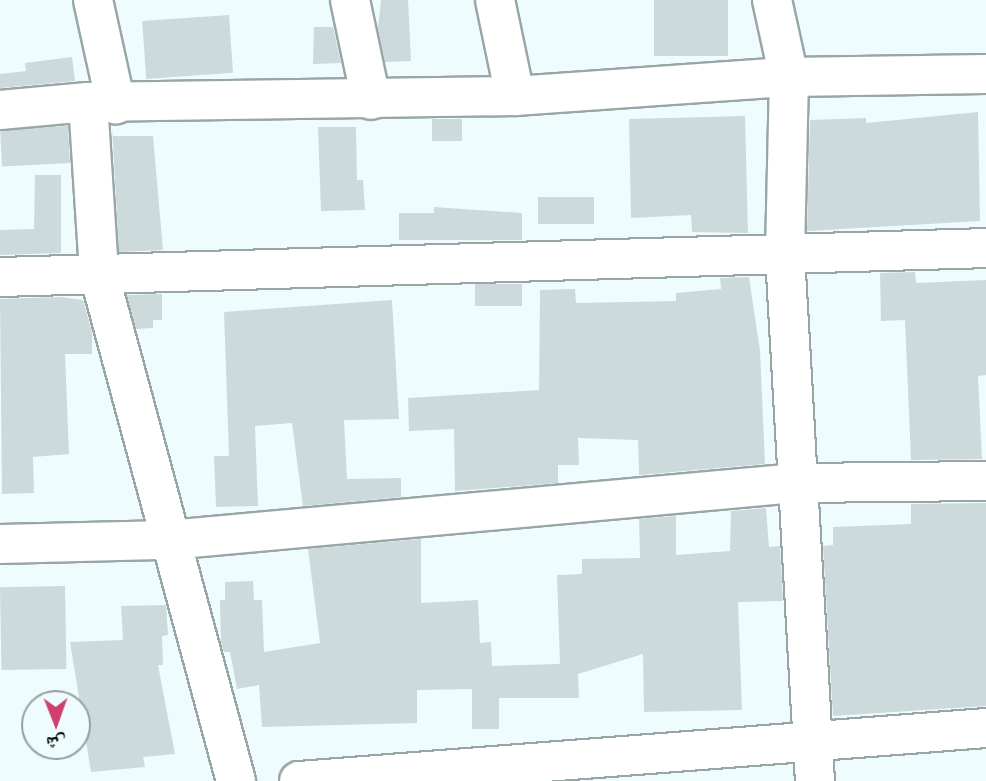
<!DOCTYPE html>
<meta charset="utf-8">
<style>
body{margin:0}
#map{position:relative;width:986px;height:781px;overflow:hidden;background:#effcfe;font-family:"PT Sans","Noto Naskh Arabic",sans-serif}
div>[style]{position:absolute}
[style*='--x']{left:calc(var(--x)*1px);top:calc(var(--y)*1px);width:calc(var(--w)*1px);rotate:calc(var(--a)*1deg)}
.building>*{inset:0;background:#cddadc;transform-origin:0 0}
.roads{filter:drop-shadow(2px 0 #99a6a7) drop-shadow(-2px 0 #99a6a7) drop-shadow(0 2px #99a6a7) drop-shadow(0 -2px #99a6a7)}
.minor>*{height:38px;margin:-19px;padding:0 19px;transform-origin:19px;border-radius:19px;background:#fff}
span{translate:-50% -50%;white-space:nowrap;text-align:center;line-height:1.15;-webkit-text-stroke:6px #effcfe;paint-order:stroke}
.north{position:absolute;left:21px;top:690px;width:70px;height:70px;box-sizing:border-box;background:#effcfe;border:2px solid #959ea0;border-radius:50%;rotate:179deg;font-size:19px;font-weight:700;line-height:28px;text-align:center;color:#0d1112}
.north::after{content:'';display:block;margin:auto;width:24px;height:32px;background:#cf416c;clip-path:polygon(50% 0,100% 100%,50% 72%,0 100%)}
</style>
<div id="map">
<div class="building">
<div style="clip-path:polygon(381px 0,408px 0,411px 61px,385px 62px,378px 28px)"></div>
<div style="left:654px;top:0;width:74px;height:56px"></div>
<div style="left:229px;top:15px;width:58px;height:87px;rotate:86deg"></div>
<div style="clip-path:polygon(314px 27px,333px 27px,341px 63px,313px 64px)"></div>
<div style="clip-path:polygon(72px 57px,75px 81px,0 88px,0 74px,26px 71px,25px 63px)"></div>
<div style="clip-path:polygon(978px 112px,980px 221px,807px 231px,810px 120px,866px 118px,866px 123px)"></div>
<div style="clip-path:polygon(745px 116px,748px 233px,692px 232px,691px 215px,631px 218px,629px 119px)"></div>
<div style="left:432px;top:119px;width:30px;height:22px"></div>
<div style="left:68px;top:126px;width:37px;height:68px;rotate:87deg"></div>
<div style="clip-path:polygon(112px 127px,113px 136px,153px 136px,163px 250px,119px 252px)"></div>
<div style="clip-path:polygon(318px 127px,356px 127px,357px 180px,363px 180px,365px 210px,321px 211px)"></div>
<div style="clip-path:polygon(35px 175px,61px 175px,61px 253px,0 255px,0 230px,34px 229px)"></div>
<div style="left:538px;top:197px;width:56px;height:27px"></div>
<div style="clip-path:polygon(434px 207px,522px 213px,522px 240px,399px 240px,399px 213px,434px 213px)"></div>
<div style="clip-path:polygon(915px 272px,916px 283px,986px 280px,986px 375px,978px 376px,982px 459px,911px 460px,905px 320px,881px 321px,880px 273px)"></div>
<div style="clip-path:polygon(749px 277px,760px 351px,765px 464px,639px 475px,638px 440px,578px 438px,579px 465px,558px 465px,558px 483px,455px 491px,454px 429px,409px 431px,408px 398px,539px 390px,540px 290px,575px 289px,576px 303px,676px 301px,676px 293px,721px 289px,720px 278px)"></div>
<div style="left:522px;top:284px;width:22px;height:47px;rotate:90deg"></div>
<div style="clip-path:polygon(162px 294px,162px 320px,153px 320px,153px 328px,136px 329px,127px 295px)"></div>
<div style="clip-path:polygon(61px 297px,83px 300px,92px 332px,92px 354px,65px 354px,69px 454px,33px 457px,34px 493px,2px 494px,0 299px)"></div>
<div style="clip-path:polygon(392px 300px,399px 419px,344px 420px,347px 479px,401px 478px,401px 497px,303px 506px,292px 423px,255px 426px,258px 506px,216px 507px,214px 456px,229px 456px,224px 312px)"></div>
<div style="clip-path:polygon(986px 503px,986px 706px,833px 716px,823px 546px,833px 545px,833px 527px,911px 524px,911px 504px)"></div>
<div style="clip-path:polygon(766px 508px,769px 547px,780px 546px,783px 601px,738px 602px,742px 710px,644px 712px,643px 654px,578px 674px,579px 698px,499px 698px,499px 729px,472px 729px,472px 689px,417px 690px,417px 723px,262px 727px,259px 685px,237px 689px,230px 652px,224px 652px,221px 643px,220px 600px,225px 600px,225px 582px,253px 581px,254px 600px,262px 600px,264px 652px,320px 643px,308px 549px,421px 539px,421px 603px,478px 600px,480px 643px,491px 642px,492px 666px,560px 664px,557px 575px,582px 574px,582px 559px,640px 558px,639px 519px,676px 516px,676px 555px,730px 551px,731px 511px)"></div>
<div style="left:65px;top:586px;width:83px;height:65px;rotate:89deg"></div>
<div style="clip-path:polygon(166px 605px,168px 635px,162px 636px,163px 665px,158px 665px,175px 754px,143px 757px,145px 767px,91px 772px,70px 642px,123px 640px,121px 606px)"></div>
</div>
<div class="roads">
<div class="minor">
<div style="--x:93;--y:0;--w:107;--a:77.6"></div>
<div style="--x:350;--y:0;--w:102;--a:78.1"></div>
<div style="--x:495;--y:0;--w:98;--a:78.2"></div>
<div style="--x:772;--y:0;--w:79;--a:77.6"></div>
<div style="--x:789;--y:77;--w:178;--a:91.3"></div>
<div style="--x:785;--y:255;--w:527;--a:86.74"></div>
<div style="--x:88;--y:102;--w:172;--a:86.3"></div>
<div style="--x:99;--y:274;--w:525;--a:74.88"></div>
<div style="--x:0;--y:110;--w:88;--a:-5.2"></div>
<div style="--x:88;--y:102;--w:427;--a:-0.8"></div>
<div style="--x:515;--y:96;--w:275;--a:-4"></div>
<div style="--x:789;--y:77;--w:197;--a:-0.9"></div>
<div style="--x:0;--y:277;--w:986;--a:-1.68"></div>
<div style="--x:0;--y:544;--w:169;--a:-1.4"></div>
<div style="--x:169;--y:540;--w:631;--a:-5.19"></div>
<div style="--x:797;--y:483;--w:189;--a:-0.6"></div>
<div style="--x:299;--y:781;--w:689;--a:-4.41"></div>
</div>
</div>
<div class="north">ش</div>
</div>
